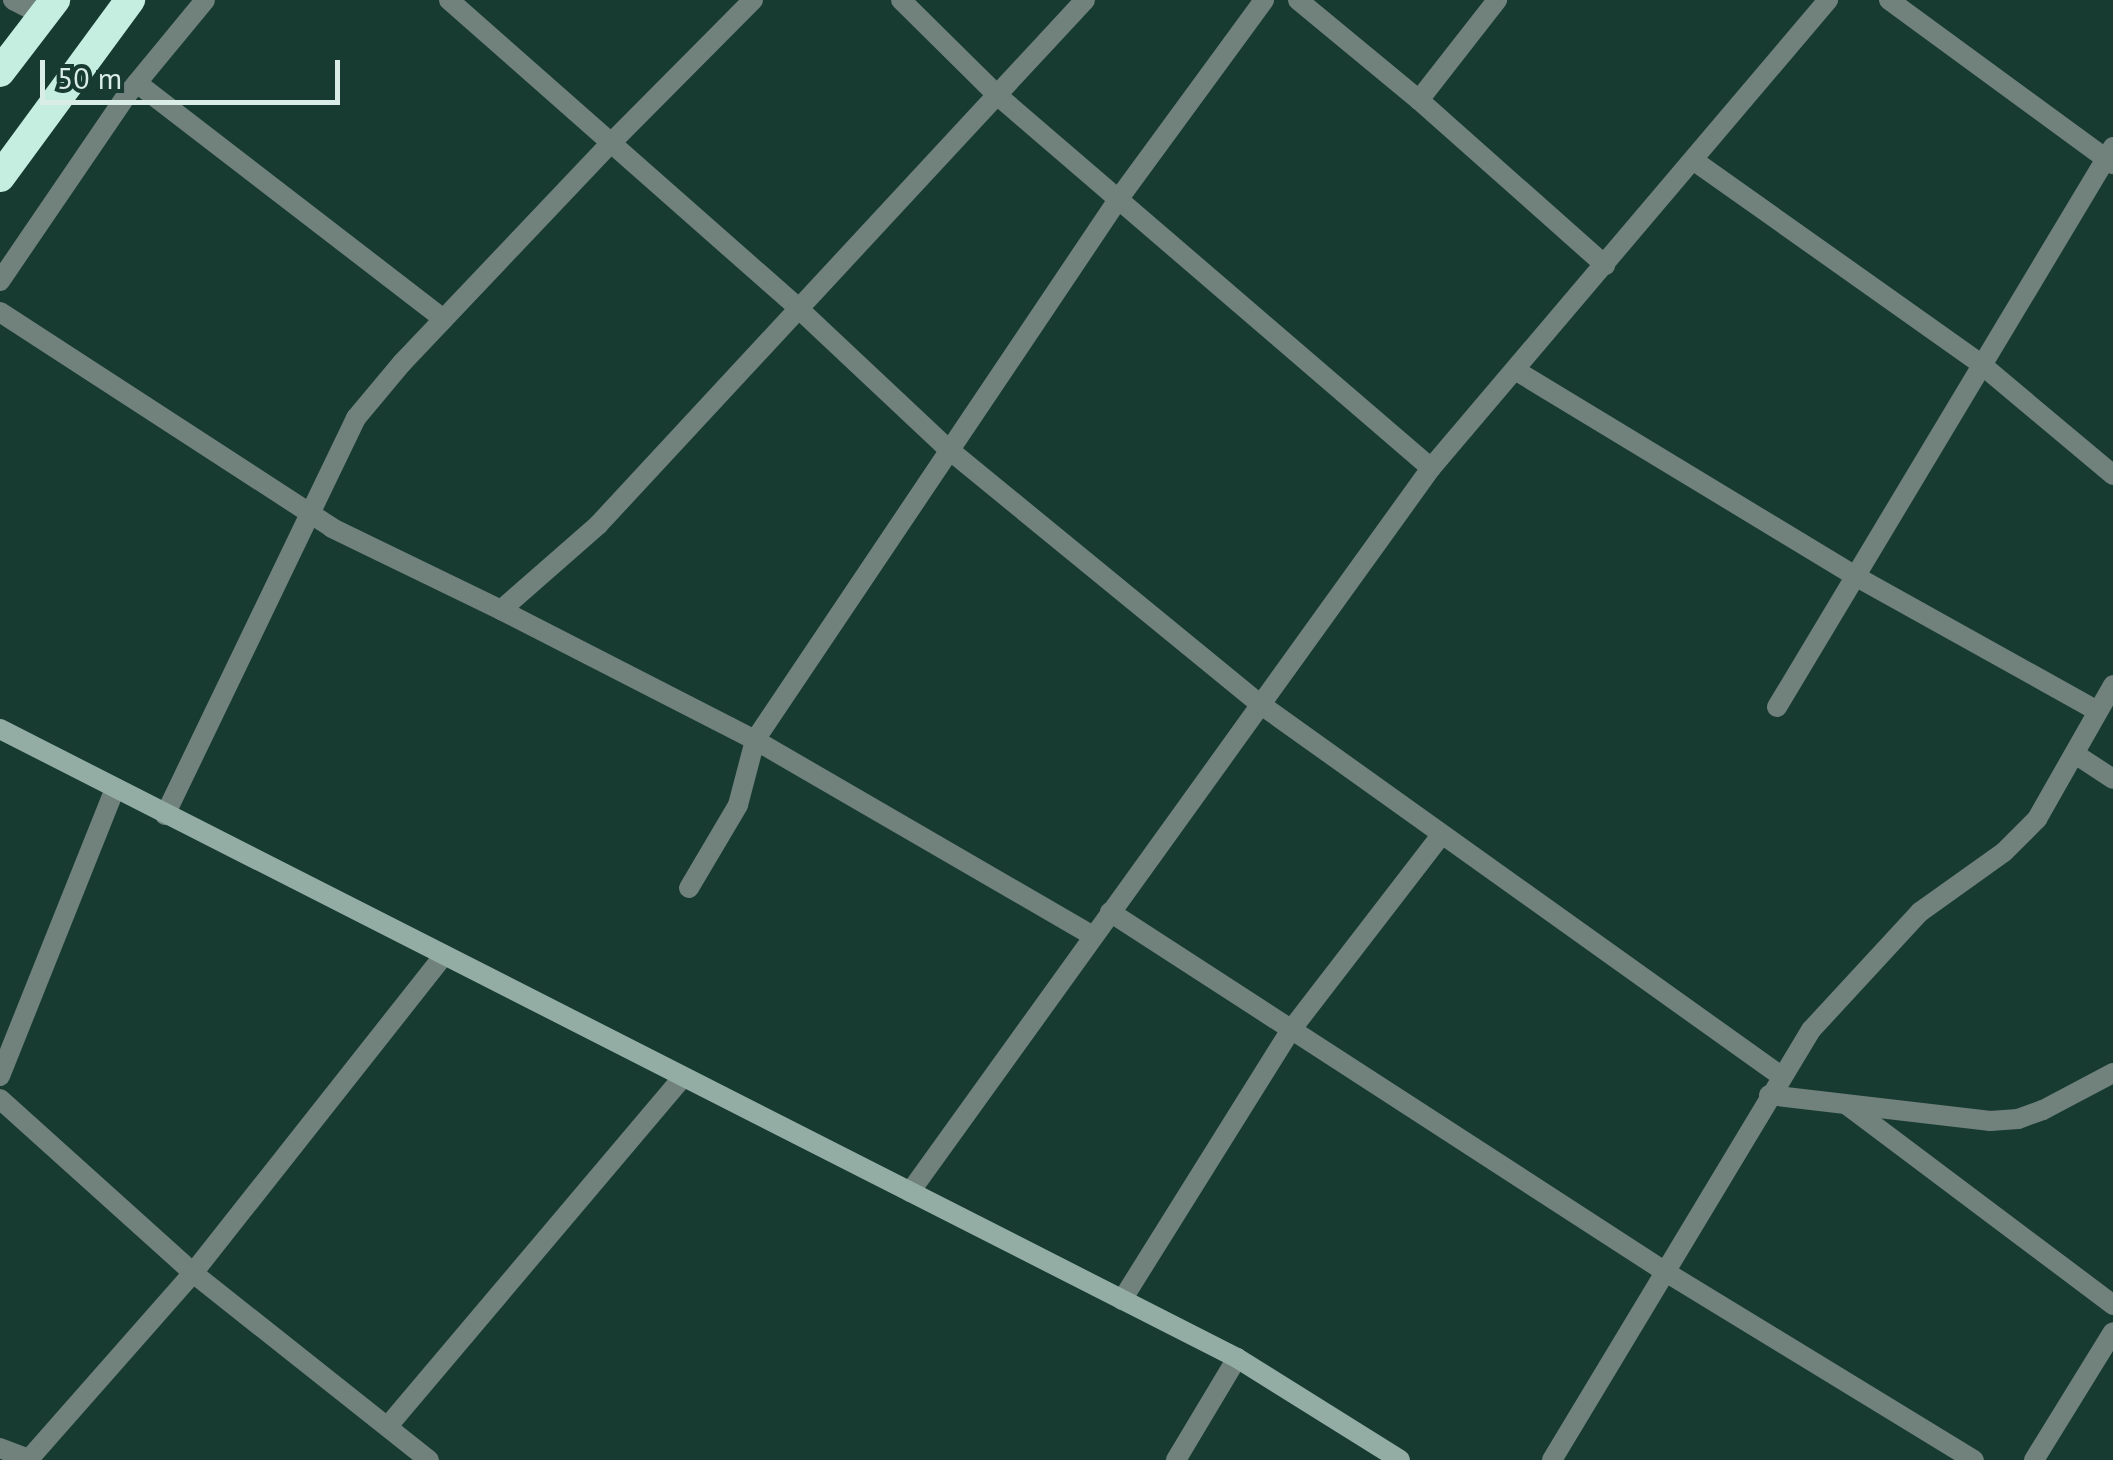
<!DOCTYPE html>
<style>
body{margin:0}
#map{position:relative;width:2113px;height:1460px;overflow:hidden;background:#173b31;font-family:"PT Sans",sans-serif}
div>[style]{position:absolute}
[style*='--x']{left:calc(var(--x)*1px);top:calc(var(--y)*1px);width:calc(var(--w)*1px);rotate:calc(var(--a)*1deg)}
.street>*{height:20px;margin:-10px;padding:0 10px;transform-origin:10px;border-radius:10px;background:#71817c}
.secondary>*{height:20px;margin:-10px;padding:0 10px;transform-origin:10px;border-radius:10px;background:#93ada5}
.highway>*{height:30px;margin:-15px;padding:0 15px;transform-origin:15px;border-radius:15px;background:#c5eee0}
span{translate:-50% -50%;white-space:nowrap;text-align:center;line-height:1.15;-webkit-text-stroke:8px #173b31;paint-order:stroke}
.scale{position:absolute;left:40px;top:60px;width:300px;height:45px;box-sizing:border-box;border:5px solid #d9ece6;border-top:0;padding-left:12px;font-size:30px;line-height:35px;white-space:nowrap;color:#d9ece6;-webkit-text-stroke:8px #173b31;paint-order:stroke}
</style>
<div id="map">
<div class="street">
<div style="--x:13;--y:0;--w:33;--a:27"></div>
<div style="--x:449;--y:0;--w:467;--a:41.4"></div>
<div style="--x:799;--y:309;--w:203;--a:43.2"></div>
<div style="--x:947;--y:448;--w:404;--a:39.3"></div>
<div style="--x:1260;--y:704;--w:640;--a:35.53"></div>
<div style="--x:901;--y:0;--w:135;--a:44.7"></div>
<div style="--x:997;--y:95;--w:572;--a:40.68"></div>
<div style="--x:1298;--y:0;--w:157;--a:39.6"></div>
<div style="--x:1419;--y:100;--w:249;--a:41.6"></div>
<div style="--x:1889;--y:0;--w:278;--a:36.2"></div>
<div style="--x:137;--y:83;--w:387;--a:37.6"></div>
<div style="--x:1419;--y:100;--w:127;--a:-52"></div>
<div style="--x:1693;--y:160;--w:354;--a:35.3"></div>
<div style="--x:1982;--y:365;--w:171;--a:40"></div>
<div style="--x:0;--y:281;--w:224;--a:-55.7"></div>
<div style="--x:126;--y:96;--w:124;--a:-50.5"></div>
<div style="--x:0;--y:312;--w:396;--a:33"></div>
<div style="--x:332;--y:528;--w:188;--a:25.9"></div>
<div style="--x:501;--y:610;--w:129;--a:-41.2"></div>
<div style="--x:598;--y:525;--w:716;--a:-47.15"></div>
<div style="--x:1515;--y:370;--w:398;--a:31.2"></div>
<div style="--x:1855;--y:576;--w:278;--a:29.1"></div>
<div style="--x:501;--y:610;--w:285;--a:27.1"></div>
<div style="--x:755;--y:740;--w:391;--a:30.1"></div>
<div style="--x:1777;--y:707;--w:653;--a:-59.04"></div>
<div style="--x:2075;--y:754;--w:45;--a:33.3"></div>
<div style="--x:165;--y:815;--w:441;--a:-64.3"></div>
<div style="--x:356;--y:418;--w:72;--a:-50.1"></div>
<div style="--x:402;--y:363;--w:302;--a:-46.5"></div>
<div style="--x:610;--y:144;--w:203;--a:-45.2"></div>
<div style="--x:689;--y:888;--w:96;--a:-59.4"></div>
<div style="--x:738;--y:805;--w:67;--a:-75.3"></div>
<div style="--x:755;--y:740;--w:649;--a:-56.11"></div>
<div style="--x:1117;--y:201;--w:249;--a:-53.8"></div>
<div style="--x:1110;--y:912;--w:660;--a:32.94"></div>
<div style="--x:1664;--y:1271;--w:363;--a:31.4"></div>
<div style="--x:0;--y:1076;--w:309;--a:-68.2"></div>
<div style="--x:1769;--y:1095;--w:223;--a:6.7"></div>
<div style="--x:1990;--y:1121;--w:28;--a:-4"></div>
<div style="--x:2018;--y:1119;--w:27;--a:-20"></div>
<div style="--x:2043;--y:1110;--w:79;--a:-27.9"></div>
<div style="--x:0;--y:1099;--w:260;--a:42"></div>
<div style="--x:193;--y:1273;--w:301;--a:38.4"></div>
<div style="--x:1847;--y:1105;--w:333;--a:36.9"></div>
<div style="--x:910;--y:1192;--w:892;--a:-54.26"></div>
<div style="--x:1431;--y:468;--w:614;--a:-49.69"></div>
<div style="--x:1122;--y:1300;--w:319;--a:-58"></div>
<div style="--x:1291;--y:1030;--w:247;--a:-52.4"></div>
<div style="--x:388;--y:1426;--w:457;--a:-49.8"></div>
<div style="--x:0;--y:1448;--w:34;--a:21"></div>
<div style="--x:29;--y:1459;--w:248;--a:-48.6"></div>
<div style="--x:193;--y:1273;--w:405;--a:-51.7"></div>
<div style="--x:1176;--y:1460;--w:119;--a:-59.1"></div>
<div style="--x:1552;--y:1460;--w:502;--a:-58.94"></div>
<div style="--x:1811;--y:1030;--w:161;--a:-47.3"></div>
<div style="--x:1920;--y:912;--w:103;--a:-35.5"></div>
<div style="--x:2004;--y:852;--w:47;--a:-45"></div>
<div style="--x:2037;--y:819;--w:154;--a:-60.4"></div>
<div style="--x:2034;--y:1460;--w:150;--a:-58.3"></div>
</div>
<div class="secondary">
<div style="--x:0;--y:729;--w:1388;--a:26.95"></div>
<div style="--x:1237;--y:1358;--w:192;--a:32"></div>
</div>
<div class="highway">
<div style="--x:0;--y:72;--w:91;--a:-52.6"></div>
<div style="--x:0;--y:177;--w:220;--a:-53.7"></div>
</div>
<div class="scale">50 m</div>
</div>
